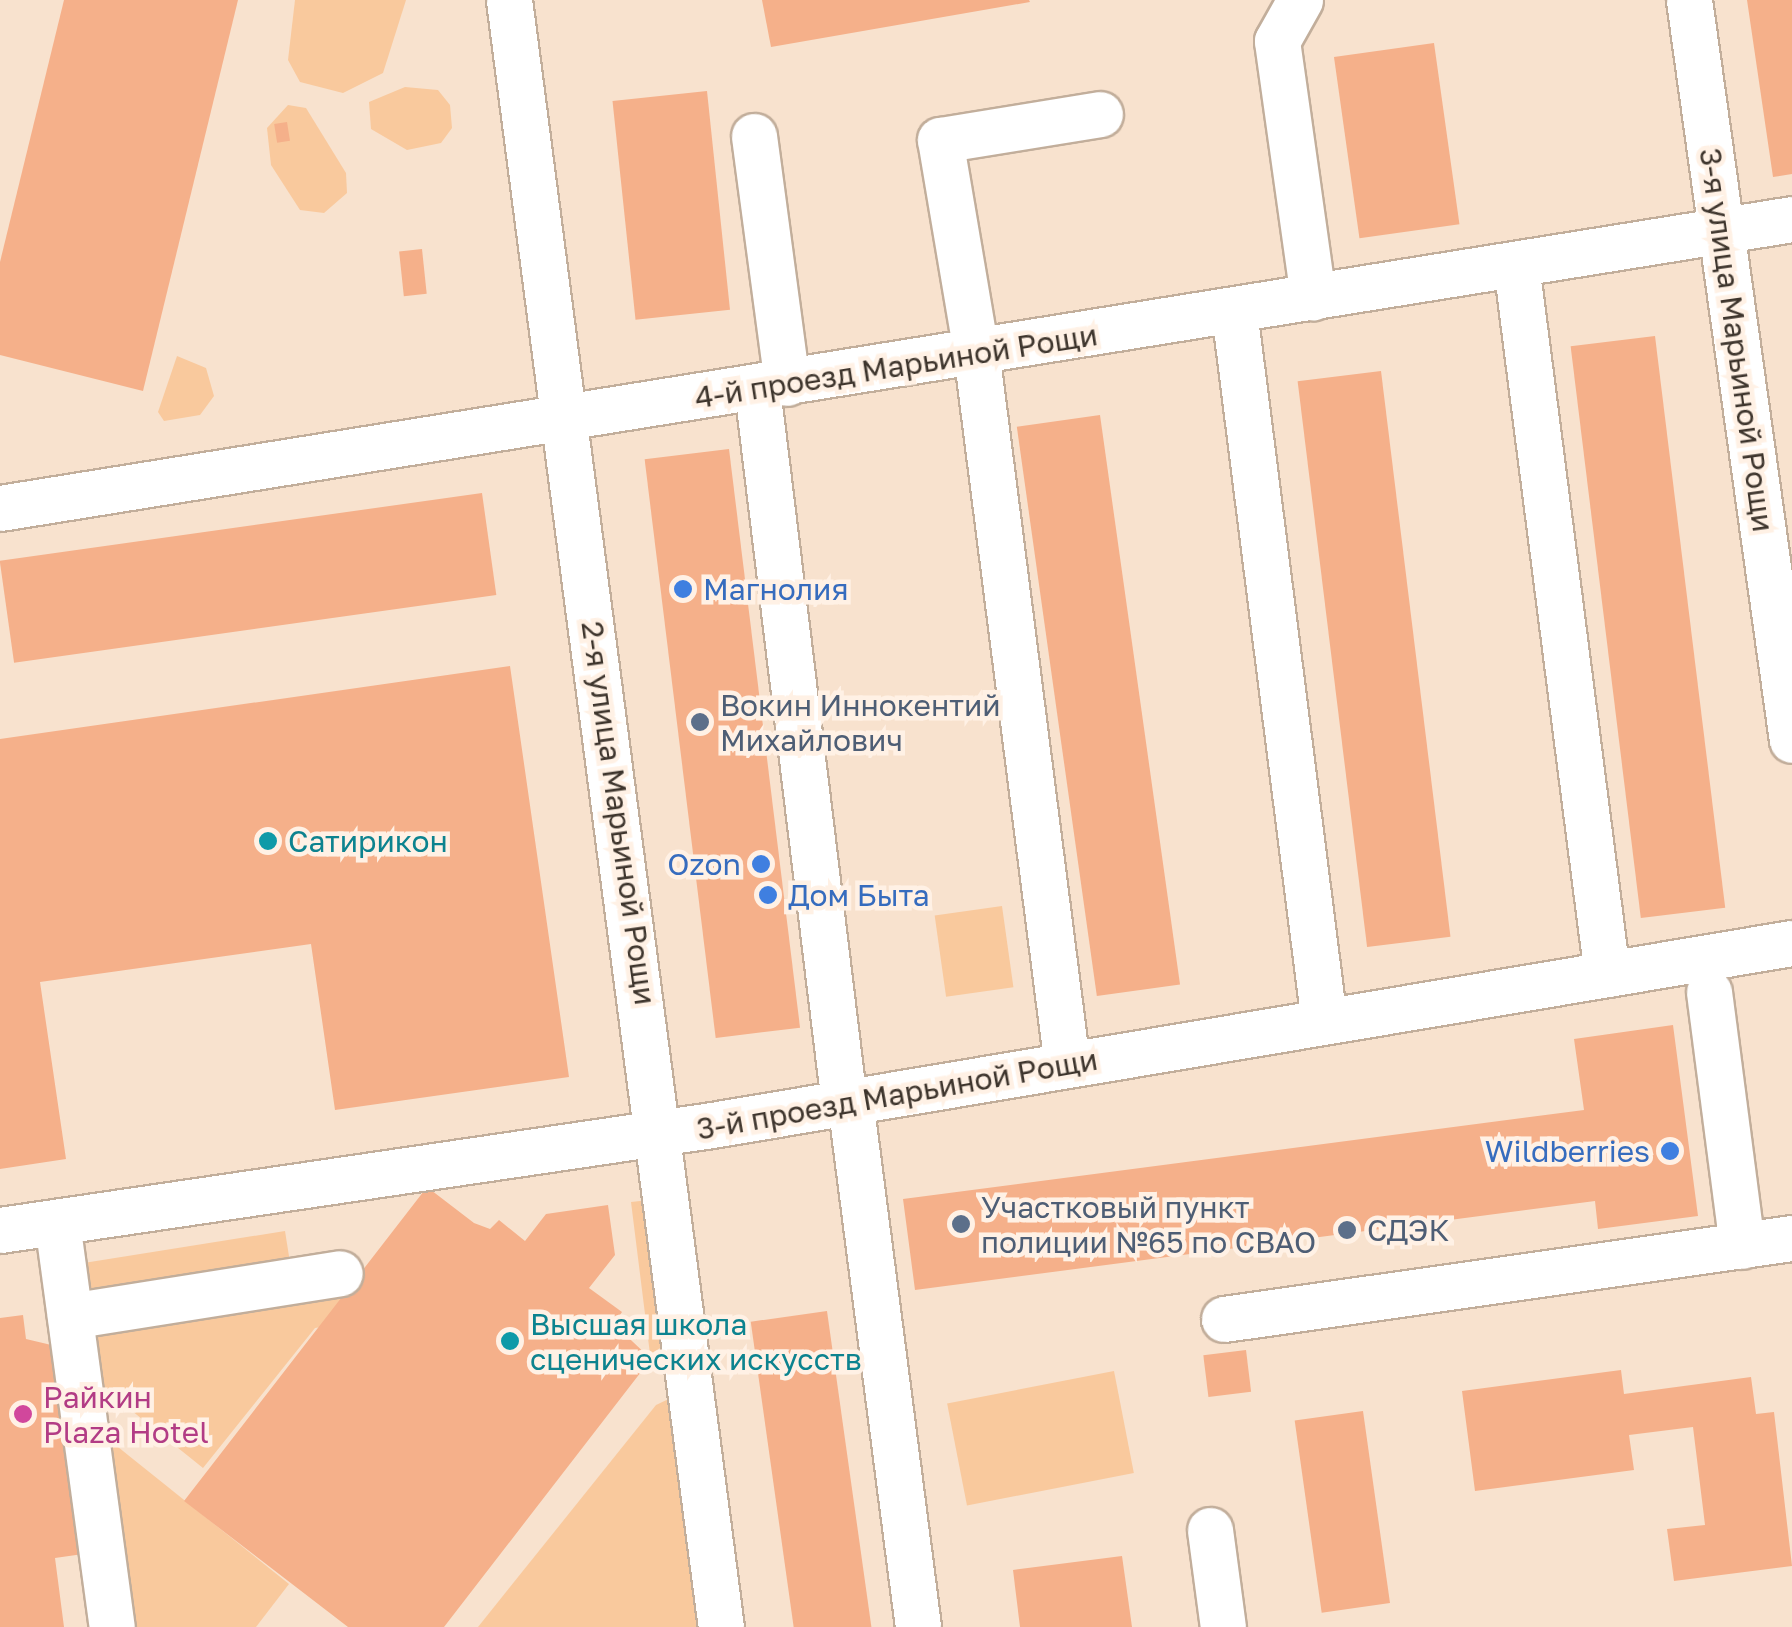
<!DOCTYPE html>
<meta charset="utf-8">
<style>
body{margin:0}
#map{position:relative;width:1792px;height:1627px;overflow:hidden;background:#f8e2ce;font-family:"Golos Text",sans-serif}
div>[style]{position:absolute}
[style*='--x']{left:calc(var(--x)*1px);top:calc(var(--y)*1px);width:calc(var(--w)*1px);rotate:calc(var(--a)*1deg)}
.green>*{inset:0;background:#f9c99d;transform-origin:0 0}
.building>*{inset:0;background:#f5b08a;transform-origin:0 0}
.roads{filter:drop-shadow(2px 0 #c2ae9b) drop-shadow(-2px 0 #c2ae9b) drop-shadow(0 2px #c2ae9b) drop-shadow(0 -2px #c2ae9b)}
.minor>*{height:45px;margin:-22.5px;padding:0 22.5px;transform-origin:22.5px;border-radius:22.5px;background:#fff}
.dots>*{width:28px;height:28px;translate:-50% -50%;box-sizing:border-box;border:5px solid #fff1e5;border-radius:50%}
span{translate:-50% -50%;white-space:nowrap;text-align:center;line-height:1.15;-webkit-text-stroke:9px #fff1e5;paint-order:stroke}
.street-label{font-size:30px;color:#3e352d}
.shop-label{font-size:30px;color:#366cbe}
.left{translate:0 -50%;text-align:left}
.right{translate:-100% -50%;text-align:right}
.service-label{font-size:30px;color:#4e5e75}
.culture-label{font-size:30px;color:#0d838f}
.hotel-label{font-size:30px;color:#b23c85}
</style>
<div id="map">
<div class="green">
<div style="clip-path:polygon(295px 0,406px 0,383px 73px,343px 93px,300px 82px,288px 60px)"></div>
<div style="clip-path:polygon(405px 87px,438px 90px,450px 105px,452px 128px,441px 143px,407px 150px,371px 129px,369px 102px)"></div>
<div style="clip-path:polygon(288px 105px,306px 108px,346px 173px,347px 193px,324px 213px,300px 210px,271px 165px,267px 128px)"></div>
<div style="clip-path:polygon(177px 356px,206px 368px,214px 396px,200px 415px,164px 421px,158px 412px)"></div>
<div style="left:1002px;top:906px;width:82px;height:68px;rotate:82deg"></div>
<div style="clip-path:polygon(649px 1200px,662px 1347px,650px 1354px,631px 1202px)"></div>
<div style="left:285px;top:1231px;width:32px;height:207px;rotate:81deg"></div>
<div style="clip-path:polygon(430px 1281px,432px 1309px,315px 1328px,203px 1468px,96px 1382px,90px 1334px)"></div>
<div style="left:1114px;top:1371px;width:104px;height:170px;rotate:79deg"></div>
<div style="clip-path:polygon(675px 1396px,704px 1627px,478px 1627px,656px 1405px)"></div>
<div style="clip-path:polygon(103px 1435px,289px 1584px,256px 1627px,127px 1627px)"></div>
</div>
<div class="building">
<div style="clip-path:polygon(64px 0,238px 0,143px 391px,0 355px,0 262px)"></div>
<div style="clip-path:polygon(762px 0,1029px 0,1030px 2px,771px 47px)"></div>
<div style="clip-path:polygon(1747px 0,1792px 0,1792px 174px,1773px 177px)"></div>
<div style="left:1434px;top:43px;width:183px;height:101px;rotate:82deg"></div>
<div style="left:707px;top:91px;width:220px;height:95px;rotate:84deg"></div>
<div style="left:287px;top:122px;width:19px;height:13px;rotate:81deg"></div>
<div style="left:422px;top:249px;width:45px;height:23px;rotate:84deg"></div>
<div style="left:1655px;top:336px;width:576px;height:85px;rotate:83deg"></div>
<div style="left:1381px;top:371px;width:570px;height:84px;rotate:83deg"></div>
<div style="left:1100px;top:415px;width:575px;height:84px;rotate:82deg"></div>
<div style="left:729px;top:449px;width:583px;height:85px;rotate:83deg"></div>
<div style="left:482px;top:493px;width:103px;height:487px;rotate:82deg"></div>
<div style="clip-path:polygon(510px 666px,569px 1077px,335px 1110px,311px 944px,40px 982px,66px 1159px,0 1169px,0 739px)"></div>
<div style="clip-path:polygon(1673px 1025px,1698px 1216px,1598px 1229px,1595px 1201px,915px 1290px,903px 1199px,1584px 1110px,1574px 1039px)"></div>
<div style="clip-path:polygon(427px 1187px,474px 1223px,490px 1229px,499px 1220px,525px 1241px,546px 1214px,608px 1205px,615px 1255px,589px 1288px,622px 1312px,614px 1324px,651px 1359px,444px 1627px,348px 1627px,184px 1501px)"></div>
<div style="left:827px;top:1311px;width:319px;height:77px;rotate:82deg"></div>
<div style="clip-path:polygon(23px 1315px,26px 1339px,64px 1348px,90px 1553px,55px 1558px,64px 1627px,0 1627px,0 1318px)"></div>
<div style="left:1246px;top:1350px;width:42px;height:43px;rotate:83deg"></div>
<div style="clip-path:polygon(1621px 1370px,1624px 1394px,1751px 1377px,1756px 1414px,1774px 1412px,1792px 1566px,1674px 1581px,1667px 1529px,1705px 1525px,1693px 1427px,1629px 1435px,1634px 1470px,1475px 1491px,1462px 1391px)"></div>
<div style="left:1363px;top:1411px;width:194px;height:69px;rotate:82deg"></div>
<div style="clip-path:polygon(1122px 1556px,1132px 1627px,1020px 1627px,1013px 1570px)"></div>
</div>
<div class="roads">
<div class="minor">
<div style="--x:509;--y:0;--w:1641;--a:82.58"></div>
<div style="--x:1300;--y:0;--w:47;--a:119.3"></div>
<div style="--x:1277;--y:41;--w:259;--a:82"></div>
<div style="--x:1689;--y:0;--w:747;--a:82.08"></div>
<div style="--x:754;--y:136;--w:249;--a:82.4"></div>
<div style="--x:1516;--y:265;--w:715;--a:82.69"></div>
<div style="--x:1234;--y:311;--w:716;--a:82.78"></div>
<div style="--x:757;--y:389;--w:719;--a:83.05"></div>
<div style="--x:0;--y:508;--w:1815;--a:-9.16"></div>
<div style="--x:1709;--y:992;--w:256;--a:82.6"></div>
<div style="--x:1067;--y:1065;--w:719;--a:-97.27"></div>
<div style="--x:976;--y:352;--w:215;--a:-99.6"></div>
<div style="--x:940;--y:140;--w:162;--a:-9.2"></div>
<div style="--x:850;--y:1101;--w:530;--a:82.63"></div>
<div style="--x:57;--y:1222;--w:409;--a:82.3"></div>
<div style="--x:0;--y:1230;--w:720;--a:-8.39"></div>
<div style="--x:712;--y:1125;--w:1095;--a:-9.57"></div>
<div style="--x:70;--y:1316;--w:273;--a:-9"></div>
<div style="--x:1224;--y:1319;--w:574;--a:-8.12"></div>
<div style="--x:1210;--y:1530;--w:98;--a:82.4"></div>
</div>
</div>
<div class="dots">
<div style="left:683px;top:589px;background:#3f7fe0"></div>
<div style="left:700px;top:722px;background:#5c6f8a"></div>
<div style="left:268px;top:841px;background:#0f9aa8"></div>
<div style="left:761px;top:864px;background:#3f7fe0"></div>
<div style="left:768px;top:895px;background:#3f7fe0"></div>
<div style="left:1670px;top:1151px;background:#3f7fe0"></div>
<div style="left:961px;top:1224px;background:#5c6f8a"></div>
<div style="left:1347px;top:1230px;background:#5c6f8a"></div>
<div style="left:510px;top:1341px;background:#0f9aa8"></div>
<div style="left:23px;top:1414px;background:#d1479c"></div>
</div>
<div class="street-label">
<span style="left:1737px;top:340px;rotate:82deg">3-я улица Марьиной Рощи</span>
<span style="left:896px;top:366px;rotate:-9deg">4-й проезд Марьиной Рощи</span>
<span style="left:619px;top:813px;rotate:82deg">2-я улица Марьиной Рощи</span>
<span style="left:897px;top:1094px;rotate:-10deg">3-й проезд Марьиной Рощи</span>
</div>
<div class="shop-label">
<span class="left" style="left:703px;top:589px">Магнолия</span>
<span class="right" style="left:741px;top:864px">Ozon</span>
<span class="left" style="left:788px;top:895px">Дом Быта</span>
<span class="right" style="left:1650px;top:1151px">Wildberries</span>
</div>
<div class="service-label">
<span class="left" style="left:720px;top:722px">Вокин Иннокентий<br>Михайлович</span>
<span class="left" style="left:981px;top:1224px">Участковый пункт<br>полиции №65 по СВАО</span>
<span class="left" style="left:1367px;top:1230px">СДЭК</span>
</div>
<div class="culture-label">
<span class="left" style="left:288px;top:841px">Сатирикон</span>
<span class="left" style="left:530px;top:1341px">Высшая школа<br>сценических искусств</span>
</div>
<div class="hotel-label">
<span class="left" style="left:43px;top:1414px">Райкин<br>Plaza Hotel</span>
</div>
</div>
